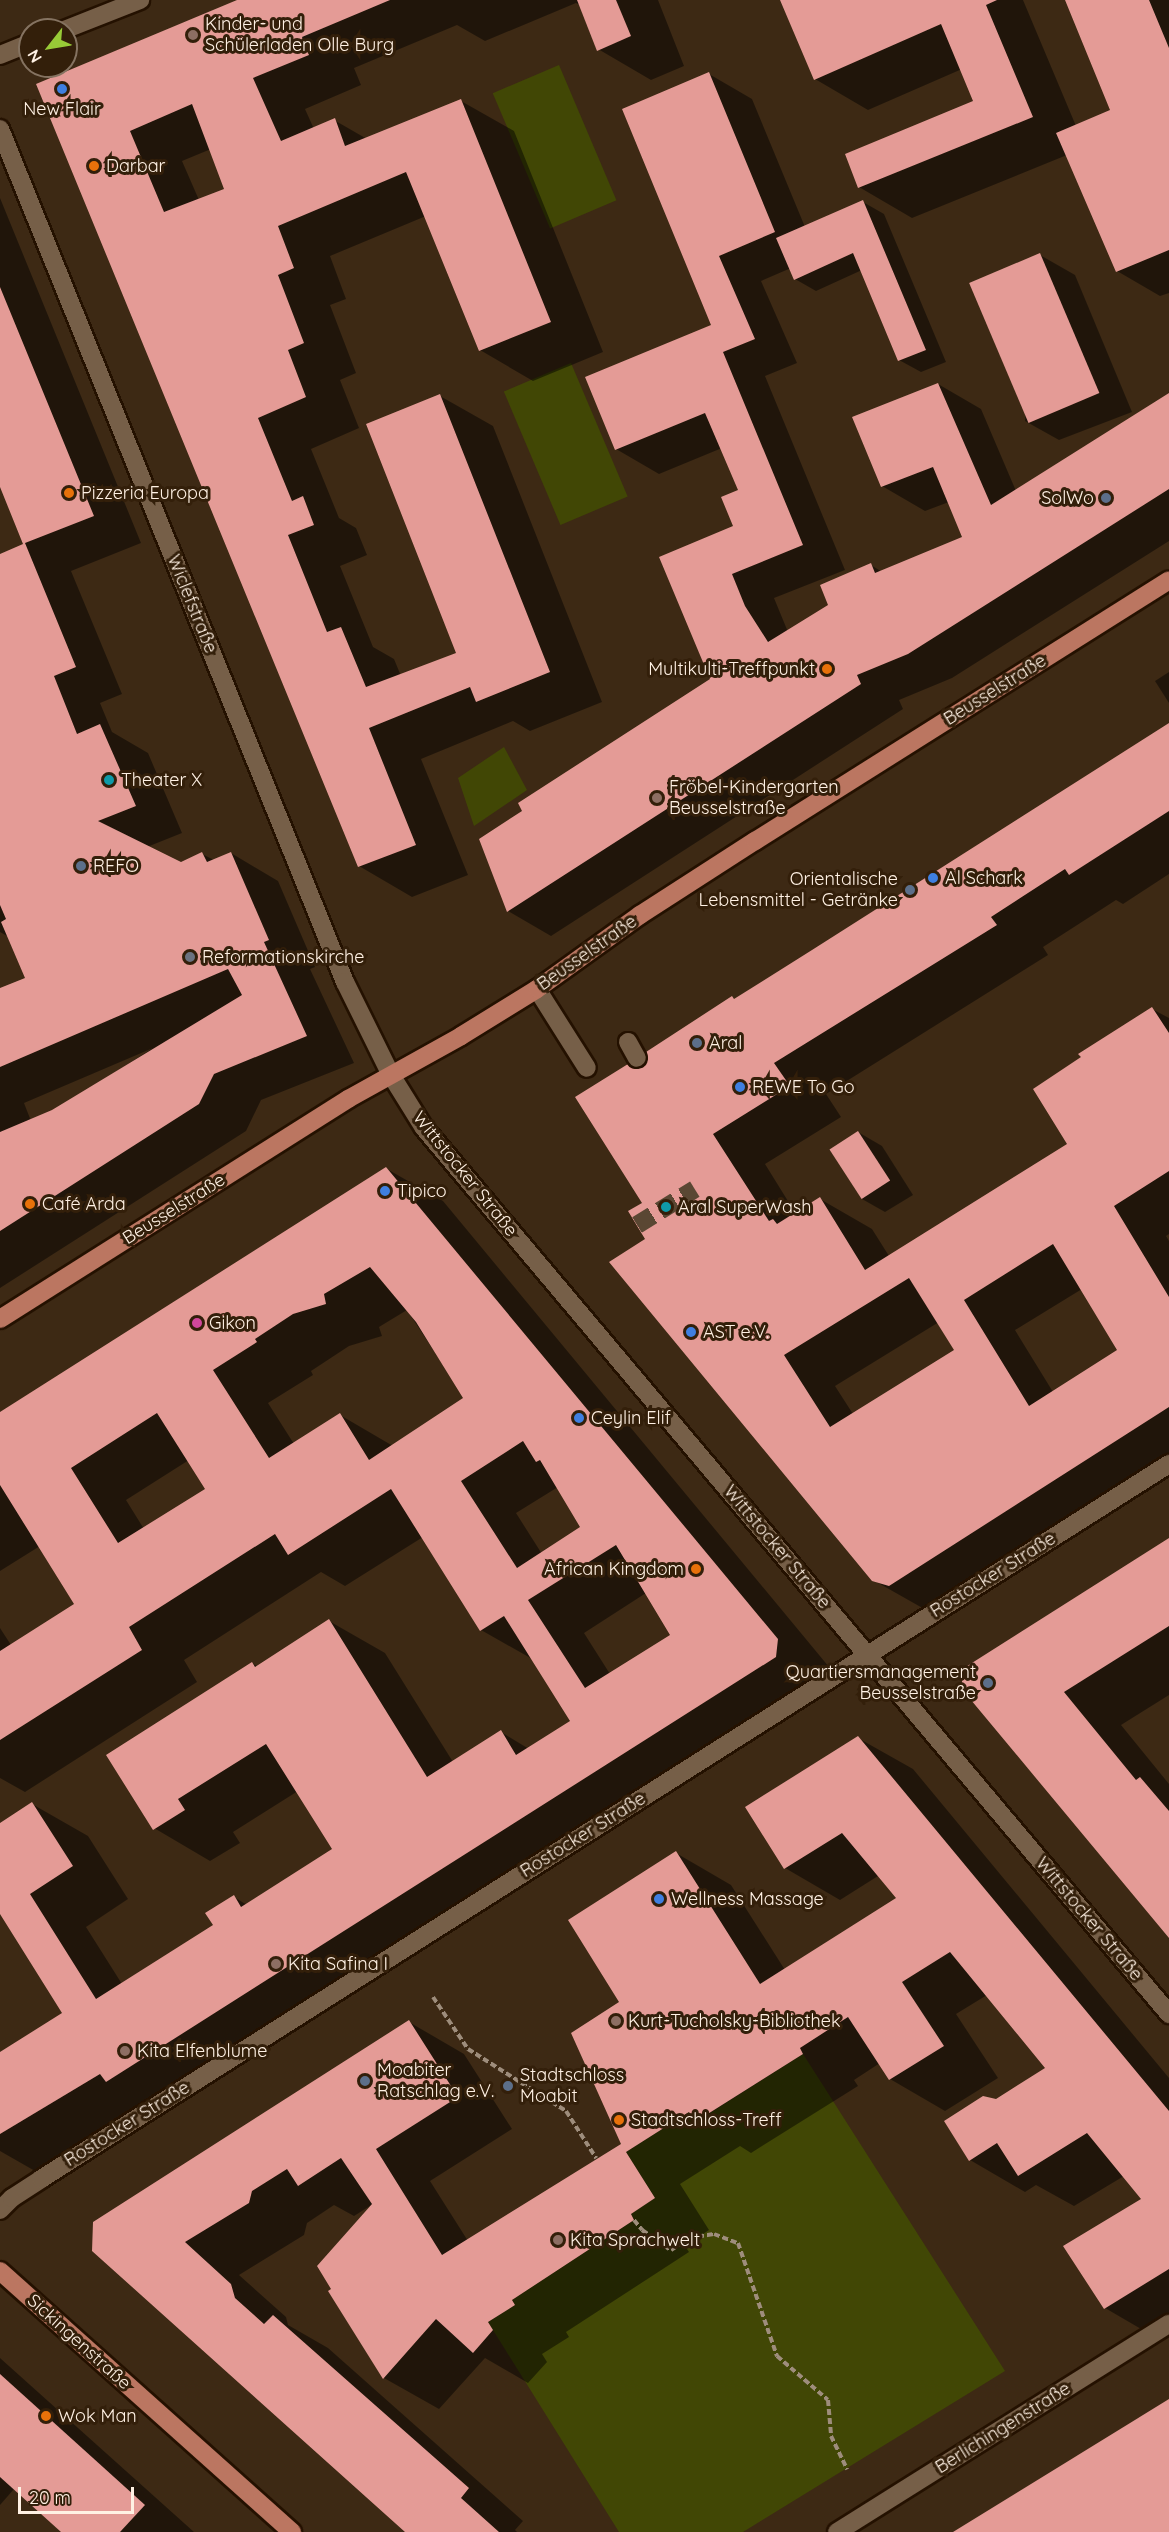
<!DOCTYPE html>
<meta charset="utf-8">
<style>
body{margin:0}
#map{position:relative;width:1169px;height:2532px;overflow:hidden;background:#3d2914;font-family:Quicksand,sans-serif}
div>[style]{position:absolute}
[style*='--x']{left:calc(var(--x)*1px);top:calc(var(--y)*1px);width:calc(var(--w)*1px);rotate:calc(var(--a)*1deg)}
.green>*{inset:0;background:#414705;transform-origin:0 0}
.shadow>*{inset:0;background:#0007}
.building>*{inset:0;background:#e49b96;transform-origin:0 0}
.minor-tunnel>*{height:18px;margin-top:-9px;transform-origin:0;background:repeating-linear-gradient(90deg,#5a4733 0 18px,transparent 0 27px)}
.path>*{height:4px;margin-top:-2px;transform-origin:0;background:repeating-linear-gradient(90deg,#9e8d7c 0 6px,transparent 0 9px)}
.roads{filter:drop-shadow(2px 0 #241100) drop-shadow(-2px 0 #241100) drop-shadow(0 2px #241100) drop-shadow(0 -2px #241100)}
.minor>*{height:18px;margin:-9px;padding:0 9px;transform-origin:9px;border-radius:9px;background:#765f48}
.major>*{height:18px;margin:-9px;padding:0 9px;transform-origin:9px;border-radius:9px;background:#bb7661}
.dots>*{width:16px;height:16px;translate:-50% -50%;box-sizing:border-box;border:3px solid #331f0a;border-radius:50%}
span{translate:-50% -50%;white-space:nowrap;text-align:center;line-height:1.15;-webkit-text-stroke:6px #331f0a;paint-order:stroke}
.poi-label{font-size:18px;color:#fff1e4}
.left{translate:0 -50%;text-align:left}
.right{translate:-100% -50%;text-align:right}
.street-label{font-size:18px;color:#fff1e4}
.north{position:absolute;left:18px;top:18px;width:60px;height:60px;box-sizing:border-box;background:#331f0a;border:2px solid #857361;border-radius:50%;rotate:239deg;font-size:16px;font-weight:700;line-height:24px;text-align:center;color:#fff1e4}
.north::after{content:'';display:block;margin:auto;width:21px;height:27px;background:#98cb37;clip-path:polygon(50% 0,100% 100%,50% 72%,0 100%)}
.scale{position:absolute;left:18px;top:2487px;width:116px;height:27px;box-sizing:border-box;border:3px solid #fff1e4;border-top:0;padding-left:8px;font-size:18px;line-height:21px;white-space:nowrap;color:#fff1e4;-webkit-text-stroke:4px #331f0a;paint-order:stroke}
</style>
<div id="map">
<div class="green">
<div style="left:559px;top:65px;width:147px;height:72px;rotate:67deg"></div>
<div style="left:571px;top:363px;width:145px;height:73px;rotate:67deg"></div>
<div style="clip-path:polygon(504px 747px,527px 790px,474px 826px,458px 778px)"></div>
<div style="clip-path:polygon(803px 2054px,1005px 2371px,743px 2532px,619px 2532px,488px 2322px,515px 2305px,512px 2300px,634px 2220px,631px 2214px,655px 2198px,626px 2152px,689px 2112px,696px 2122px)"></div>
</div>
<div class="shadow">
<div style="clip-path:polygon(evenodd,239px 0,658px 0,684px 66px,651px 80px,598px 49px,580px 5px,576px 3px,485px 41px,457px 25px,354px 68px,361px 85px,305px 109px,314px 129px,334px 120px,367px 139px,461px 101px,514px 131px,603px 352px,533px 381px,480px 350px,426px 216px,330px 256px,346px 299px,330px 305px,356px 373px,340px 380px,359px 428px,311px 449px,339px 518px,356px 528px,367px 555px,340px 566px,373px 647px,394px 659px,401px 676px,458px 654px,440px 396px,493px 426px,602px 702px,530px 731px,513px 721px,421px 759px,468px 875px,412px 897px,359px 866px,38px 84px,239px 0,211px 149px,226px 190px,199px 200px,182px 161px,211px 149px)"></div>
<div style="clip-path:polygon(782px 0,1023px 0,1076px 126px,1112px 111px,1067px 0,1169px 0,1169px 293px,1160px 296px,1117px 271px,1067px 155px,912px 218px,859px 187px,975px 102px,962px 69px,868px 110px,815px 79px)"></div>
<div style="clip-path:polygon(709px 74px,752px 99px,805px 227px,863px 202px,884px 214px,946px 362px,921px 372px,899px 360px,862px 270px,816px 291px,795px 279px,791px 268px,761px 281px,797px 363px,765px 376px,845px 570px,774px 598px,788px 632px,830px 606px,871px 565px,882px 572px,963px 538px,949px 502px,925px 511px,882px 486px,938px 384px,981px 409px,1016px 491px,1169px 395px,1169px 541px,952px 678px,899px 700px,903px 709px,551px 936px,508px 911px,711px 680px,740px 490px,722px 448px,659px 474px,616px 449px,713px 326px)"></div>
<div style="clip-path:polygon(evenodd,0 198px,141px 543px,71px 571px,122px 694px,100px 703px,112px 732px,148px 753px,182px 833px,147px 847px,181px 863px,202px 854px,214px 860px,231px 853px,278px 881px,315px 967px,310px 969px,354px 1063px,261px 1100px,246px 1131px,0 1288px,0 990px,27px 979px,9px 937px,0 932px,0 555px,25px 545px,0 483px,0 198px,153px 1048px,53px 1112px,31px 1121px,24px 1103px,153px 1048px)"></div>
<div style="clip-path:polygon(1040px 255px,1075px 275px,1132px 412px,1059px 440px,1025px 421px)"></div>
<div style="clip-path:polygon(1169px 672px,1169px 703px,1155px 681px)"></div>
<div style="clip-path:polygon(evenodd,1169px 724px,1169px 874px,1123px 904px,1116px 900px,1043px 947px,1048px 955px,826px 1094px,841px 1117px,765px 1164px,796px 1214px,820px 1199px,872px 1229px,889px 1256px,1070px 1144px,1152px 1009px,1169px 1018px,1169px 1234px,1166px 1236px,1169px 1241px,1169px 1471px,926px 1610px,873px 1580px,647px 1240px,636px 1071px,644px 1069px,732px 998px,736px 1000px,1169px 724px,1082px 1289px,1119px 1350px,1053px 1392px,1015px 1330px,1082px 1289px,1169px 724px,939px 1322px,956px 1351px,853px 1414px,835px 1386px,939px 1322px)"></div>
<div style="clip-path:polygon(858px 1132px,882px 1146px,913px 1195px,885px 1212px,862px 1199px)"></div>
<div style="clip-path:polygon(evenodd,387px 1169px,443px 1201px,834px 1673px,832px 1689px,163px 2114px,153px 2108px,42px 2175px,0 2151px,0 2054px,64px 2013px,0 1910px,0 1824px,32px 1804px,88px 1836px,128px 1899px,86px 1927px,122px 1984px,215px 1925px,234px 1897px,247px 1905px,334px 1849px,298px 1791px,233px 1832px,240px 1843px,210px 1861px,154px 1828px,252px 1663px,258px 1667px,329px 1621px,385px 1653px,453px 1762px,501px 1732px,529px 1749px,572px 1721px,534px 1660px,481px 1630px,423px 1537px,345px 1586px,321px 1572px,184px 1660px,197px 1682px,25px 1792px,0 1778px,0 1628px,11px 1645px,77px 1604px,40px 1546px,0 1571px,0 1414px,387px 1169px,407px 1310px,465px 1398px,393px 1446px,340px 1415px,294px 1444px,268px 1403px,313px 1375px,311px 1371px,349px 1346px,382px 1336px,379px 1327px,407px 1310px,387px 1169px,189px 1460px,207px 1489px,144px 1529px,126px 1500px,189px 1460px,387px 1169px,558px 1487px,582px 1528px,542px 1554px,516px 1513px,558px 1487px,387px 1169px,646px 1593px,672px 1635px,610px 1674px,584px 1633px,646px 1593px)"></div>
<div style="clip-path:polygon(1169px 1540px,1169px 1695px,1121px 1725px,1169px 1784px,1169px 1936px,962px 1687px)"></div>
<div style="clip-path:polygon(858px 1738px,913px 1769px,1169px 2078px,1169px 2334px,1160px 2340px,1105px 2308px,1143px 2199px,1124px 2176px,1074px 2206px,1036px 2185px,1025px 2192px,970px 2160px,996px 2100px,1047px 2068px,987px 1995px,956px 2014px,998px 2078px,945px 2111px,890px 2079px,880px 2063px,854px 2080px,858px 2086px,751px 2153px,740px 2146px,680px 2184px,709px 2230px,685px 2246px,689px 2252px,566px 2332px,569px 2337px,542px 2354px,547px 2362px,528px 2383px,485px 2358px,439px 2409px,384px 2378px,333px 2290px,373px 2204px,354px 2216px,334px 2205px,307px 2223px,304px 2235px,239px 2275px,286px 2317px,288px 2325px,328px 2348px,523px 2521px,515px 2530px,517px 2532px,407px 2532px,94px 2250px,409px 2022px,464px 2054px,512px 2129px,430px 2181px,468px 2241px,623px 2145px,621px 2002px,676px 1853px,731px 1885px,785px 1970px,898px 1899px,878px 1876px,840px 1900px,785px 1868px,747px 1808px)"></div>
<div style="clip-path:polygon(0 2358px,194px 2532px,63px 2532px,14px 2489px,0 2505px)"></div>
</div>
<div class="building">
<div style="clip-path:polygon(evenodd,237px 0,390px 0,302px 37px,309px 55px,253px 78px,281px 141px,335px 118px,345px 146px,461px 99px,551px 322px,479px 351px,406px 172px,278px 226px,294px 268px,278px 275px,304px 343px,288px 350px,306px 397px,258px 418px,292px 501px,303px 496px,314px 525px,288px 535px,327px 632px,341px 627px,366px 687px,456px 653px,366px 424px,440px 394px,550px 672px,476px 702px,470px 687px,369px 728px,416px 845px,358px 867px,36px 84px,237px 0,192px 104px,224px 189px,164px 212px,130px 131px,192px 104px)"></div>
<div style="clip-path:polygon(577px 0,616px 0,631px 36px,597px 51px)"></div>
<div style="clip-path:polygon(780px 0,997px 0,986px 5px,1033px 117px,858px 188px,845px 154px,973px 101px,941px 24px,814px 80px)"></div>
<div style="clip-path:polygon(1065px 0,1149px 0,1169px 48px,1169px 250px,1116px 272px,1056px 133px,1110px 110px)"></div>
<div style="clip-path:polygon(709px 72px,775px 232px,719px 256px,755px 339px,723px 352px,803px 545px,732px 574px,745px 606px,768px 642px,828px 605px,820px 585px,871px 563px,875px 573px,962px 537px,933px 467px,881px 487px,852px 417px,938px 383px,991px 505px,1169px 393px,1169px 489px,908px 654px,857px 675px,861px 684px,507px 912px,479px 839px,522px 811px,518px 803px,710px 679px,659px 557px,733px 526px,721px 497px,738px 490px,705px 413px,615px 450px,585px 377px,711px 325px,622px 109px)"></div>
<div style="clip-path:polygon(863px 200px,926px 350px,898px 361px,853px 253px,794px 280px,776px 238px)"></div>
<div style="left:1040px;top:253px;width:152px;height:77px;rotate:67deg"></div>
<div style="clip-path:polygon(0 287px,94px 516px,25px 543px,76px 667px,54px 676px,77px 734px,100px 724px,136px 806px,98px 821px,181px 862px,202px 852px,207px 862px,231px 852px,269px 940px,264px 942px,307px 1036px,214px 1074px,199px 1104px,0 1231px,0 1132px,52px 1110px,242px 995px,228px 969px,0 1067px,0 988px,25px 978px,1px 922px,6px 919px,0 905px,0 554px,23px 544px,0 487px)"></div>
<div style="clip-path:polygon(evenodd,1169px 723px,1169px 811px,1069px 875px,1065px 869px,991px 917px,997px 925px,774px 1063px,790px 1086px,713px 1134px,769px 1221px,773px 1219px,777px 1224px,820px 1197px,865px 1270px,1067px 1144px,1033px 1089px,1081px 1057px,1078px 1054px,1152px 1007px,1169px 1033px,1169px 1171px,1114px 1206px,1169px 1297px,1169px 1407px,889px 1586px,872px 1581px,609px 1262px,645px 1239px,628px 1211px,642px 1203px,575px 1097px,628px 1064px,636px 1069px,643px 1067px,648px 1059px,646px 1052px,732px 996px,734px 999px,812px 950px,1169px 723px,1053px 1244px,1117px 1350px,1029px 1406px,964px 1300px,1053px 1244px,1169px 723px,909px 1278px,954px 1350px,830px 1427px,784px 1355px,909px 1278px)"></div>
<div style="left:858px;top:1131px;width:59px;height:34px;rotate:57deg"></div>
<div style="clip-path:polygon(evenodd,386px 1167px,778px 1639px,776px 1657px,106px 2082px,100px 2074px,0 2134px,0 2052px,62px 2013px,0 1914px,0 1823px,32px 1802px,73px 1866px,30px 1894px,96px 1999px,213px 1925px,205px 1913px,234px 1895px,241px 1907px,332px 1849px,266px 1744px,178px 1799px,185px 1810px,153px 1830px,106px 1755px,252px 1662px,255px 1667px,329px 1619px,427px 1777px,501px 1730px,516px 1755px,570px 1721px,504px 1616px,480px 1631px,391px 1489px,288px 1555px,275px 1534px,129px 1627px,142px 1650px,0 1740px,0 1651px,74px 1604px,0 1485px,0 1412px,386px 1167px,370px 1267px,416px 1322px,463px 1398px,369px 1460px,340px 1413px,269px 1458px,213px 1370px,257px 1342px,255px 1339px,293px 1314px,326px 1304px,324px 1294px,370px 1267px,386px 1167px,157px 1413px,205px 1489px,118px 1543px,71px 1468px,157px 1413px,386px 1167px,523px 1441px,536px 1462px,540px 1460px,580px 1527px,517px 1568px,461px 1481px,523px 1441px,386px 1167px,616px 1545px,670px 1635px,585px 1688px,528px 1600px,616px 1545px)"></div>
<div style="clip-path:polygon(1169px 1538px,1169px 1626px,1064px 1692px,1136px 1780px,1140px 1777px,1169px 1811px,1169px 1938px,961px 1688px,964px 1668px)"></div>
<div style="clip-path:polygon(858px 1736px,1169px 2111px,1169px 2269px,1104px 2309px,1063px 2246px,1141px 2199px,1087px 2133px,1018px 2176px,997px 2143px,969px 2161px,944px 2121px,983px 2096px,996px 2099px,1045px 2068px,950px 1952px,902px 1982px,944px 2046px,889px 2080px,848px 2017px,800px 2048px,803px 2054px,695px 2122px,689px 2112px,626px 2152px,655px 2198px,631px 2214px,634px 2220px,512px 2300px,515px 2305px,488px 2322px,493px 2330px,473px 2353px,436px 2319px,383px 2379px,328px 2291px,331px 2289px,317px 2266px,372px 2204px,341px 2158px,298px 2186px,287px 2169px,252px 2191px,249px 2203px,185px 2242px,231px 2284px,235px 2298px,264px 2324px,273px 2315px,469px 2488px,461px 2498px,499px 2532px,405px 2532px,92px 2251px,93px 2222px,409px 2020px,458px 2097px,376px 2149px,442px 2255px,621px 2144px,571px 2033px,619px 2002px,568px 1920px,676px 1851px,760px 1984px,896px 1898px,842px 1833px,784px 1869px,745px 1807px)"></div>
<div style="clip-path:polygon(0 2374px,145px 2505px,120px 2532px,61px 2532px,0 2477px)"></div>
<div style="clip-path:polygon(1169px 2399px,1169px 2532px,953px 2532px)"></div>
</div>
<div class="minor-tunnel">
<div style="--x:637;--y:1225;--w:68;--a:-31.8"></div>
</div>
<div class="path">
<div style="--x:433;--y:1997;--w:63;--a:56.1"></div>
<div style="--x:468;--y:2049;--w:116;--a:32.3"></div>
<div style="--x:566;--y:2111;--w:56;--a:57.4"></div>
<div style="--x:634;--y:2220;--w:13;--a:51"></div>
<div style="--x:642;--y:2230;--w:35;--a:35"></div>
<div style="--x:671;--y:2250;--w:22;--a:-34"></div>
<div style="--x:689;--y:2238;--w:25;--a:-9"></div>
<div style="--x:714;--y:2234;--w:26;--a:21"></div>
<div style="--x:738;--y:2243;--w:120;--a:71"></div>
<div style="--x:777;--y:2356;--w:67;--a:40.8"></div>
<div style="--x:828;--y:2400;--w:36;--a:85"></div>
<div style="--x:831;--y:2436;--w:37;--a:64"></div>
</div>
<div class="roads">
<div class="minor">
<div style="--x:64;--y:30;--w:82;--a:-21.5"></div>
<div style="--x:0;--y:55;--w:32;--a:-22"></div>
<div style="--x:0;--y:129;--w:920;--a:67.98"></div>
<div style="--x:345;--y:982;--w:104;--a:63.7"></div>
<div style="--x:391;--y:1075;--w:62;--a:58.1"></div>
<div style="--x:424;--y:1128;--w:1158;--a:49.94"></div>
<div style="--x:537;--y:989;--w:93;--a:57.7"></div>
<div style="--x:628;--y:1042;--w:18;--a:61"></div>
<div style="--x:0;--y:2210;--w:17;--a:-45"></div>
<div style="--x:12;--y:2198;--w:35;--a:-33"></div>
<div style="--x:41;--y:2179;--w:1336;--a:-32.37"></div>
<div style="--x:837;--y:2532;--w:392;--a:-32.1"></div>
</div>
<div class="major">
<div style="--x:0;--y:1319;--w:412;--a:-32.3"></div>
<div style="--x:348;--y:1099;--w:129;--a:-29.1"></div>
<div style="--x:461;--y:1036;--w:89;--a:-31.7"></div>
<div style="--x:537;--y:989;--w:127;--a:-35.7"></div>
<div style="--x:640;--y:915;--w:137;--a:-32.8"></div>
<div style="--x:755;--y:841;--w:489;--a:-32.2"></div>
<div style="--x:0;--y:2271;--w:392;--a:41.8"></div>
</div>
</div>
<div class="dots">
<div style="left:193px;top:35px;background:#8d6e63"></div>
<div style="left:62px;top:89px;background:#3f7fe0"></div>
<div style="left:94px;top:166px;background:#e8710a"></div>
<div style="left:69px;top:493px;background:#e8710a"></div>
<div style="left:1106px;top:498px;background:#5c6f8a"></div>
<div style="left:827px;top:669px;background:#e8710a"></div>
<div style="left:109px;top:780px;background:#0f9aa8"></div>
<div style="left:657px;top:798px;background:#8d6e63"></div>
<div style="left:81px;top:866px;background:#5c6f8a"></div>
<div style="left:933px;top:878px;background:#3f7fe0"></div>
<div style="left:910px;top:890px;background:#5c6f8a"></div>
<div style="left:190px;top:957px;background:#6b7280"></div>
<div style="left:697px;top:1043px;background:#5c6f8a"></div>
<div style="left:740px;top:1087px;background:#3f7fe0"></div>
<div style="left:385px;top:1191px;background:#3f7fe0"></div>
<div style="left:30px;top:1204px;background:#e8710a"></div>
<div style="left:666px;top:1207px;background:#0f9aa8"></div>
<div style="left:197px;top:1323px;background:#d1479c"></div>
<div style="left:691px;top:1332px;background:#3f7fe0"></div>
<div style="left:579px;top:1418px;background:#3f7fe0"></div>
<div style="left:696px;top:1569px;background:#e8710a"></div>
<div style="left:988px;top:1683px;background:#5c6f8a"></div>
<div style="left:659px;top:1899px;background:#3f7fe0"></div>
<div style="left:276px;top:1964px;background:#8d6e63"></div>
<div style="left:616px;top:2021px;background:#8d6e63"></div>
<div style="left:125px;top:2051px;background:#8d6e63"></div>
<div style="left:365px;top:2081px;background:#5c6f8a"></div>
<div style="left:508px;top:2086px;background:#5c6f8a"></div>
<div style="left:619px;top:2120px;background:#e8710a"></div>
<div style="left:558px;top:2240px;background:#8d6e63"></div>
<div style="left:46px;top:2416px;background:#e8710a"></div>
</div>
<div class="poi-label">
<span class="left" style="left:205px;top:35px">Kinder- und<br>Schülerladen Olle Burg</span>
<span style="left:62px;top:109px">New Flair</span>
<span class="left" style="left:106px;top:166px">Darbar</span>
<span class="left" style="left:81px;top:493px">Pizzeria Europa</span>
<span class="right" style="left:1094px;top:498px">SolWo</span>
<span class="right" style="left:815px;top:669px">Multikulti-Treffpunkt</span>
<span class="left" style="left:121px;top:780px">Theater X</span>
<span class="left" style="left:669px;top:798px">Fröbel-Kindergarten<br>Beusselstraße</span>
<span class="left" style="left:93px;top:866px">REFO</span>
<span class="left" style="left:945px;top:878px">Al Schark</span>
<span class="right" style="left:898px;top:890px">Orientalische<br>Lebensmittel - Getränke</span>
<span class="left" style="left:202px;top:957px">Reformationskirche</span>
<span class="left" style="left:709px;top:1043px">Aral</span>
<span class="left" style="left:752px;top:1087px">REWE To Go</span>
<span class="left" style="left:397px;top:1191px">Tipico</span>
<span class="left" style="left:42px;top:1204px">Café Arda</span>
<span class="left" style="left:678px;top:1207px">Aral SuperWash</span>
<span class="left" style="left:209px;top:1323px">Gikon</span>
<span class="left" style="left:703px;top:1332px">AST e.V.</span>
<span class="left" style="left:591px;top:1418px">Ceylin Elif</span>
<span class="right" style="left:684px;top:1569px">African Kingdom</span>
<span class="right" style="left:976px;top:1683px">Quartiersmanagement<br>Beusselstraße</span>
<span class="left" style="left:671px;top:1899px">Wellness Massage</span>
<span class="left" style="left:288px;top:1964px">Kita Safina I</span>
<span class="left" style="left:628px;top:2021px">Kurt-Tucholsky-Bibliothek</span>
<span class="left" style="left:137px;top:2051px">Kita Elfenblume</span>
<span class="left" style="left:377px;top:2081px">Moabiter<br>Ratschlag e.V.</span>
<span class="left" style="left:520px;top:2086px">Stadtschloss<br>Moabit</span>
<span class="left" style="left:631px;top:2120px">Stadtschloss-Treff</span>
<span class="left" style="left:570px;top:2240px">Kita Sprachwelt</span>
<span class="left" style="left:58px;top:2416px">Wok Man</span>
</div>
<div class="street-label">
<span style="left:192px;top:604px;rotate:68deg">Wiclefstraße</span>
<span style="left:995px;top:690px;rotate:-32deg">Beusselstraße</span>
<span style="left:587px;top:953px;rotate:-35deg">Beusselstraße</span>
<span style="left:465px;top:1174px;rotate:51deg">Wittstocker Straße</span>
<span style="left:174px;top:1209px;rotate:-32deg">Beusselstraße</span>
<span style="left:777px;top:1547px;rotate:50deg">Wittstocker Straße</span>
<span style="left:993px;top:1575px;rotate:-32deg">Rostocker Straße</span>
<span style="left:583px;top:1835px;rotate:-32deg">Rostocker Straße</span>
<span style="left:1089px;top:1919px;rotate:50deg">Wittstocker Straße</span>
<span style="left:127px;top:2124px;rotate:-32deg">Rostocker Straße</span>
<span style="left:79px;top:2342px;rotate:42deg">Sickingenstraße</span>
<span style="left:1003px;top:2428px;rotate:-32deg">Berlichingenstraße</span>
</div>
<div class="north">N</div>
<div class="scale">20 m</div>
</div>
